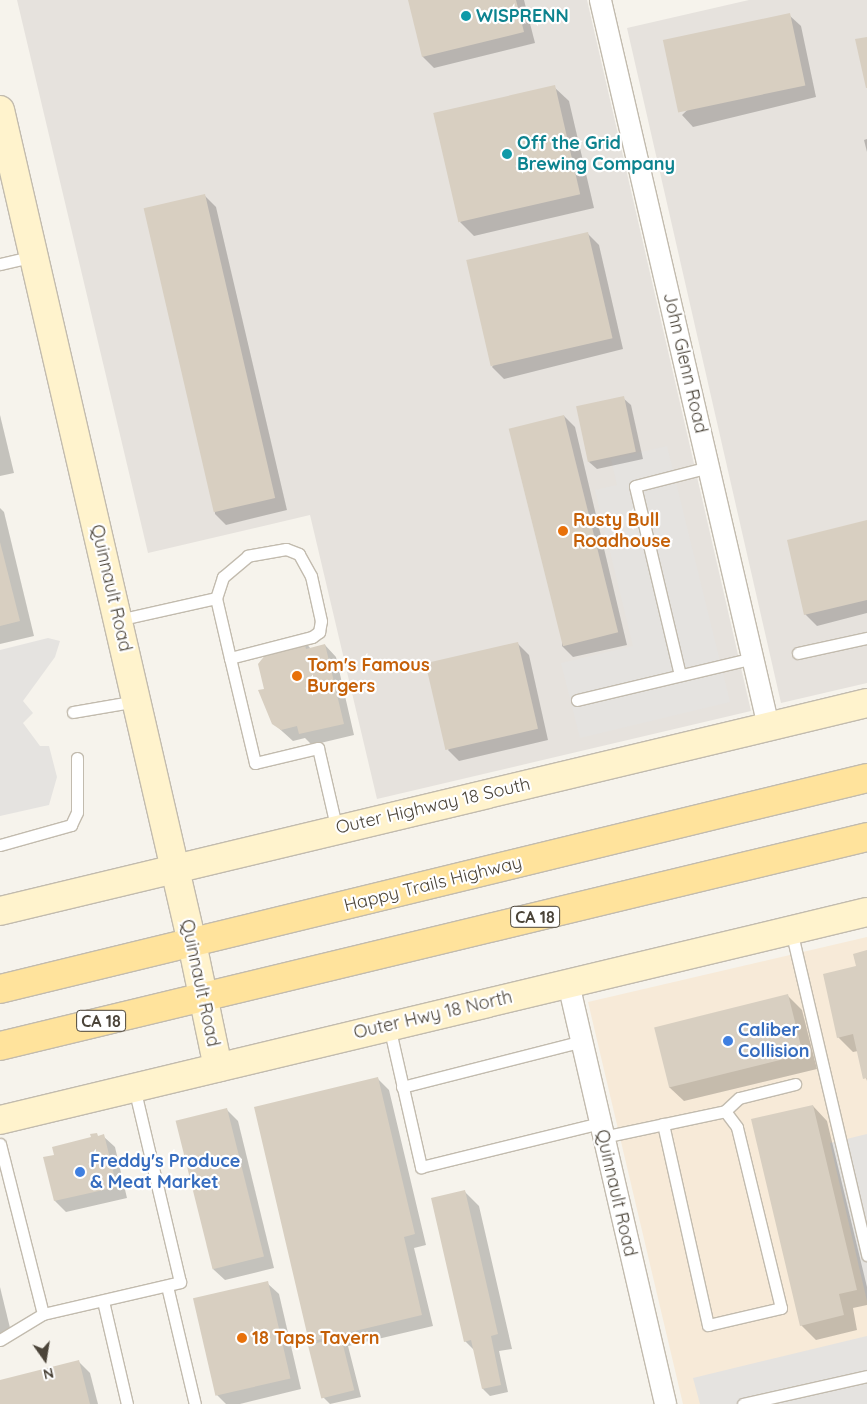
<!DOCTYPE html>
<style>
body{margin:0}
#map{position:relative;width:867px;height:1404px;overflow:hidden;background:#f6f3ec;font-family:Quicksand,sans-serif}
div>[style]{position:absolute}
[style*='--x']{left:calc(var(--x)*1px);top:calc(var(--y)*1px);width:calc(var(--w)*1px);rotate:calc(var(--a)*1deg)}
.commercial>*{inset:0;background:#f7ead8}
.industrial>*{inset:0;background:#e6e2dd}
.parking>*{inset:0;background:#e5e3e0}
.shadow>*{inset:0;background:#0003}
.building>*{inset:0;background:#d8cfc1;transform-origin:0 0}
.roads{filter:drop-shadow(1px 0 #c2bbae) drop-shadow(-1px 0 #c2bbae) drop-shadow(0 1px #c2bbae) drop-shadow(0 -1px #c2bbae)}
.lane>*{height:11px;margin:-5.5px;padding:0 5.5px;transform-origin:5.5px;border-radius:5.5px;background:#fff}
.street>*{height:21px;margin:-10.5px;padding:0 10.5px;transform-origin:10.5px;border-radius:10.5px;background:#fff}
.secondary>*{height:28px;margin:-14px;padding:0 14px;transform-origin:14px;border-radius:14px;background:#fff3cd}
.primary>*{height:28px;margin:-14px;padding:0 14px;transform-origin:14px;border-radius:14px;background:#ffe39c}
.dots>*{width:14px;height:14px;translate:-50% -50%;box-sizing:border-box;border:2px solid #fff;border-radius:50%}
span{translate:-50% -50%;white-space:nowrap;text-align:center;line-height:1.15;-webkit-text-stroke:4.5px #fff;paint-order:stroke}
.shield-label span{padding:1px 4px;background:#fff;border:1px solid;border-radius:4px;-webkit-text-stroke-width:0}
.shield-label{font-size:16px;color:#4b4439;font-weight:700}
.culture-label{font-size:18px;color:#0d838f;font-weight:700}
.left{translate:0 -50%;text-align:left}
.street-label{font-size:18px;color:#4b4439}
.food-label{font-size:18px;color:#c56008;font-weight:700}
.shop-label{font-size:18px;color:#366cbe;font-weight:700}
.north{position:absolute;left:20px;top:1334px;width:50px;height:50px;-webkit-text-stroke:4px #fff;paint-order:stroke;rotate:167deg;font-size:14px;font-weight:700;line-height:20px;text-align:center;color:#4b4439}
.north::after{content:'';display:block;margin:auto;width:18px;height:22px;background:#4b4439;clip-path:polygon(50% 0,100% 100%,50% 72%,0 100%)}
</style>
<div id="map">
<div class="commercial">
<div style="clip-path:polygon(867px 937px,867px 1404px,683px 1404px,588px 1002px)"></div>
</div>
<div class="industrial">
<div style="clip-path:polygon(17px 0,587px 0,751px 711px,377px 799px,310px 515px,148px 553px)"></div>
<div style="clip-path:polygon(749px 0,867px 0,867px 683px,781px 703px,627px 28px)"></div>
</div>
<div class="parking">
<div style="clip-path:polygon(667px 446px,730px 702px,580px 738px,561px 663px,633px 646px,595px 490px,617px 485px,611px 459px)"></div>
<div style="clip-path:polygon(48px 638px,60px 641px,55px 657px,23px 701px,33px 713px,23px 723px,40px 746px,49px 746px,57px 777px,49px 805px,0 816px,0 650px)"></div>
<div style="clip-path:polygon(867px 1134px,867px 1301px,830px 1143px)"></div>
<div style="clip-path:polygon(867px 1336px,867px 1404px,700px 1404px,693px 1378px)"></div>
</div>
<div class="shadow">
<div style="clip-path:polygon(409px 0,524px 0,535px 43px,434px 68px,423px 57px)"></div>
<div style="clip-path:polygon(789px 15px,801px 26px,816px 97px,693px 127px,682px 115px)"></div>
<div style="clip-path:polygon(554px 87px,569px 101px,594px 208px,474px 236px,460px 222px)"></div>
<div style="clip-path:polygon(867px 139px,867px 152px,864px 140px)"></div>
<div style="clip-path:polygon(205px 196px,216px 207px,287px 510px,226px 525px,215px 514px)"></div>
<div style="clip-path:polygon(587px 233px,599px 245px,623px 349px,504px 379px,492px 367px)"></div>
<div style="clip-path:polygon(623px 398px,631px 405px,643px 459px,597px 469px,589px 462px)"></div>
<div style="clip-path:polygon(0 415px,14px 473px,0 476px)"></div>
<div style="clip-path:polygon(564px 416px,575px 427px,627px 645px,573px 657px,562px 646px)"></div>
<div style="clip-path:polygon(0 508px,4px 512px,34px 636px,0 644px)"></div>
<div style="clip-path:polygon(867px 521px,867px 613px,817px 626px,805px 614px)"></div>
<div style="clip-path:polygon(304px 641px,311px 649px,325px 645px,336px 657px,354px 735px,312px 745px,305px 738px,293px 741px,273px 723px,265px 690px)"></div>
<div style="clip-path:polygon(518px 644px,529px 655px,548px 740px,459px 761px,448px 750px)"></div>
<div style="clip-path:polygon(867px 952px,867px 1081px,858px 1051px,853px 1052px,838px 1037px,858px 967px)"></div>
<div style="clip-path:polygon(788px 996px,802px 1010px,817px 1069px,684px 1101px,669px 1087px)"></div>
<div style="clip-path:polygon(378px 1079px,389px 1090px,426px 1245px,414px 1248px,433px 1326px,348px 1346px,361px 1397px,330px 1404px,323px 1397px,310px 1346px,314px 1345px,310px 1341px)"></div>
<div style="clip-path:polygon(813px 1106px,827px 1121px,867px 1287px,867px 1305px,853px 1308px,857px 1330px,816px 1340px,801px 1325px)"></div>
<div style="clip-path:polygon(227px 1110px,238px 1121px,274px 1268px,225px 1280px,213px 1269px)"></div>
<div style="clip-path:polygon(92px 1136px,103px 1136px,115px 1147px,127px 1198px,66px 1212px,55px 1201px,56px 1156px,92px 1138px)"></div>
<div style="clip-path:polygon(465px 1192px,479px 1206px,512px 1349px,499px 1351px,508px 1392px,490px 1396px,483px 1389px,475px 1351px,465px 1341px)"></div>
<div style="clip-path:polygon(267px 1283px,279px 1294px,301px 1389px,240px 1404px,226px 1404px,217px 1395px)"></div>
<div style="clip-path:polygon(0 1287px,11px 1332px,0 1335px)"></div>
<div style="clip-path:polygon(79px 1362px,90px 1373px,98px 1404px,0 1404px,0 1381px)"></div>
</div>
<div class="building">
<div style="clip-path:polygon(408px 0,516px 0,524px 32px,422px 57px)"></div>
<div style="left:790px;top:13px;width:74px;height:130px;rotate:78deg"></div>
<div style="clip-path:polygon(867px 37px,867px 88px,866px 88px,855px 39px)"></div>
<div style="left:555px;top:85px;width:112px;height:125px;rotate:77deg"></div>
<div style="left:205px;top:194px;width:312px;height:63px;rotate:77deg"></div>
<div style="left:588px;top:232px;width:109px;height:125px;rotate:77deg"></div>
<div style="left:624px;top:396px;width:57px;height:49px;rotate:78deg"></div>
<div style="left:564px;top:415px;width:224px;height:57px;rotate:76deg"></div>
<div style="clip-path:polygon(867px 520px,867px 600px,804px 615px,787px 540px)"></div>
<div style="clip-path:polygon(0 542px,20px 621px,0 626px)"></div>
<div style="clip-path:polygon(304px 640px,306px 649px,325px 644px,344px 724px,299px 734px,297px 726px,281px 730px,272px 724px,258px 690px,264px 689px,258px 664px,266px 654px)"></div>
<div style="left:518px;top:642px;width:89px;height:95px;rotate:77deg"></div>
<div style="clip-path:polygon(867px 950px,867px 1078px,863px 1079px,853px 1034px,837px 1038px,823px 974px,856px 966px,853px 954px)"></div>
<div style="left:788px;top:994px;width:62px;height:138px;rotate:76deg"></div>
<div style="clip-path:polygon(378px 1077px,415px 1234px,404px 1237px,422px 1315px,309px 1342px,254px 1107px)"></div>
<div style="clip-path:polygon(813px 1105px,857px 1290px,839px 1294px,844px 1315px,800px 1326px,751px 1119px)"></div>
<div style="left:227px;top:1108px;width:153px;height:53px;rotate:76deg"></div>
<div style="clip-path:polygon(97px 1133px,98px 1136px,104px 1134px,117px 1187px,54px 1201px,43px 1157px,54px 1155px,52px 1147px,91px 1137px,90px 1134px)"></div>
<div style="clip-path:polygon(465px 1190px,498px 1334px,491px 1336px,501px 1385px,482px 1389px,471px 1340px,464px 1342px,431px 1198px)"></div>
<div style="left:268px;top:1281px;width:100px;height:77px;rotate:77deg"></div>
<div style="left:341px;top:1337px;width:55px;height:34px;rotate:76deg"></div>
<div style="clip-path:polygon(79px 1360px,90px 1404px,0 1404px,0 1380px)"></div>
</div>
<div class="roads">
<div class="lane">
<div style="--x:0;--y:264;--w:35;--a:-13"></div>
<div style="--x:118;--y:620;--w:100;--a:-12.7"></div>
<div style="--x:798;--y:653;--w:71;--a:-12.3"></div>
<div style="--x:230;--y:658;--w:85;--a:-14.4"></div>
<div style="--x:312;--y:637;--w:9;--a:-36"></div>
<div style="--x:319;--y:632;--w:11;--a:-80"></div>
<div style="--x:321;--y:621;--w:46;--a:-102.5"></div>
<div style="--x:311;--y:576;--w:25;--a:-119"></div>
<div style="--x:299;--y:554;--w:14;--a:-159"></div>
<div style="--x:286;--y:549;--w:39;--a:170"></div>
<div style="--x:248;--y:556;--w:33;--a:140"></div>
<div style="--x:223;--y:577;--w:22;--a:108"></div>
<div style="--x:216;--y:598;--w:62;--a:76.9"></div>
<div style="--x:230;--y:658;--w:108;--a:76.6"></div>
<div style="--x:255;--y:763;--w:65;--a:-13.4"></div>
<div style="--x:318;--y:748;--w:84;--a:77"></div>
<div style="--x:680;--y:675;--w:194;--a:-103.4"></div>
<div style="--x:635;--y:486;--w:76;--a:-14.4"></div>
<div style="--x:577;--y:700;--w:181;--a:-13.4"></div>
<div style="--x:73;--y:712;--w:65;--a:-9.8"></div>
<div style="--x:0;--y:845;--w:74;--a:-15.7"></div>
<div style="--x:71;--y:825;--w:14;--a:-65"></div>
<div style="--x:77;--y:812;--w:54;--a:-90"></div>
<div style="--x:791;--y:930;--w:334;--a:76.8"></div>
<div style="--x:389;--y:1026;--w:145;--a:77.2"></div>
<div style="--x:421;--y:1167;--w:184;--a:-13.8"></div>
<div style="--x:402;--y:1087;--w:186;--a:-14.3"></div>
<div style="--x:663;--y:1124;--w:206;--a:77.4"></div>
<div style="--x:708;--y:1325;--w:75;--a:-13.1"></div>
<div style="--x:781;--y:1308;--w:186;--a:-103.7"></div>
<div style="--x:737;--y:1127;--w:20;--a:-127"></div>
<div style="--x:603;--y:1137;--w:125;--a:-12"></div>
<div style="--x:725;--y:1111;--w:19;--a:-43"></div>
<div style="--x:739;--y:1098;--w:58;--a:-14"></div>
<div style="--x:0;--y:1144;--w:175;--a:75.8"></div>
<div style="--x:43;--y:1314;--w:141;--a:-13.1"></div>
<div style="--x:180;--y:1282;--w:200;--a:-103.3"></div>
<div style="--x:167;--y:1286;--w:121;--a:76.7"></div>
<div style="--x:103;--y:1301;--w:106;--a:76.9"></div>
<div style="--x:0;--y:1340;--w:50;--a:-31.2"></div>
<div style="--x:743;--y:1404;--w:127;--a:-12.7"></div>
</div>
<div class="street">
<div style="--x:600;--y:0;--w:745;--a:76.97"></div>
<div style="--x:568;--y:983;--w:432;--a:77"></div>
</div>
<div class="secondary">
<div style="--x:0;--y:110;--w:855;--a:77.02"></div>
<div style="--x:192;--y:943;--w:127;--a:78.2"></div>
<div style="--x:0;--y:911;--w:892;--a:-13.49"></div>
<div style="--x:0;--y:1120;--w:892;--a:-13.49"></div>
</div>
<div class="primary">
<div style="--x:0;--y:989;--w:892;--a:-13.68"></div>
<div style="--x:0;--y:1046;--w:892;--a:-13.55"></div>
</div>
</div>
<div class="dots">
<div style="left:466px;top:16px;background:#0f9aa8"></div>
<div style="left:507px;top:154px;background:#0f9aa8"></div>
<div style="left:563px;top:531px;background:#e8710a"></div>
<div style="left:297px;top:676px;background:#e8710a"></div>
<div style="left:728px;top:1041px;background:#3f7fe0"></div>
<div style="left:80px;top:1172px;background:#3f7fe0"></div>
<div style="left:242px;top:1338px;background:#e8710a"></div>
</div>
<div class="shield-label">
<span style="left:535px;top:917px">CA 18</span>
<span style="left:101px;top:1021px">CA 18</span>
</div>
<div class="culture-label">
<span class="left" style="left:476px;top:16px">WISPRENN</span>
<span class="left" style="left:517px;top:154px">Off the Grid<br>Brewing Company</span>
</div>
<div class="street-label">
<span style="left:685px;top:363px;rotate:77deg">John Glenn Road</span>
<span style="left:111px;top:588px;rotate:77deg">Quinnault Road</span>
<span style="left:433px;top:806px;rotate:-13deg">Outer Highway 18 South</span>
<span style="left:433px;top:884px;rotate:-14deg">Happy Trails Highway</span>
<span style="left:200px;top:983px;rotate:78deg">Quinnault Road</span>
<span style="left:433px;top:1015px;rotate:-13deg">Outer Hwy 18 North</span>
<span style="left:616px;top:1193px;rotate:77deg">Quinnault Road</span>
</div>
<div class="food-label">
<span class="left" style="left:573px;top:531px">Rusty Bull<br>Roadhouse</span>
<span class="left" style="left:307px;top:676px">Tom's Famous<br>Burgers</span>
<span class="left" style="left:252px;top:1338px">18 Taps Tavern</span>
</div>
<div class="shop-label">
<span class="left" style="left:738px;top:1041px">Caliber<br>Collision</span>
<span class="left" style="left:90px;top:1172px">Freddy's Produce<br>&amp; Meat Market</span>
</div>
<div class="north">N</div>
</div>
